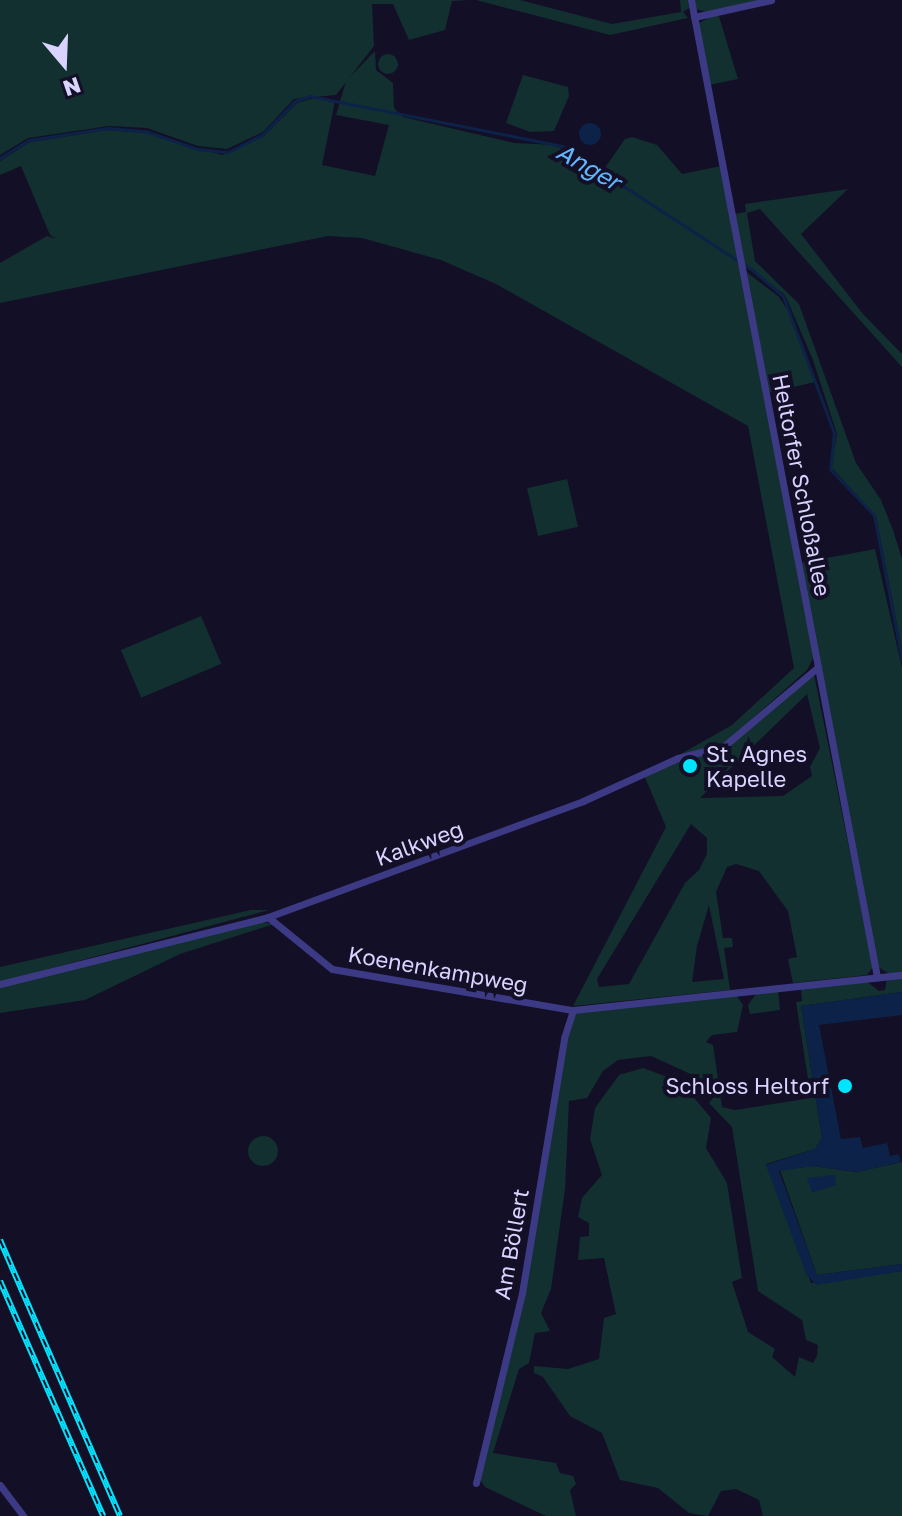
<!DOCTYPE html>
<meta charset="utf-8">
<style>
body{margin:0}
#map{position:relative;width:902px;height:1516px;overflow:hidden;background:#130f26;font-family:"Golos Text",sans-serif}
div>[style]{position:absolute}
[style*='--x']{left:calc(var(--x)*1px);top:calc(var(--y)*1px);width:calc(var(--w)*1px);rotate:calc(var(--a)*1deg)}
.green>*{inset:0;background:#12302f;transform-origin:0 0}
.round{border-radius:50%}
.water>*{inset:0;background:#0c2248}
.stream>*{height:3px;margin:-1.5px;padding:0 1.5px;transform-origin:1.5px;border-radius:1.5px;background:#0c2248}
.street>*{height:7px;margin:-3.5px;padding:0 3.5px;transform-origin:3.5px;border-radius:3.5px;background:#3d3a85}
.rail>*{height:6px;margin-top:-3px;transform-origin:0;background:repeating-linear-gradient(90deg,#130f26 0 9px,#00e5ff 0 18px);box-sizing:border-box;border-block:2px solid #00e5ff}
.dots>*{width:22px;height:22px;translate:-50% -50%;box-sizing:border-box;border:4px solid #130f26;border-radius:50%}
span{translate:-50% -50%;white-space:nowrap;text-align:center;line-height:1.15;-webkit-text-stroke:8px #130f26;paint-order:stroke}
.street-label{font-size:22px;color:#d9d4ff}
.poi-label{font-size:22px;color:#d9d4ff}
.left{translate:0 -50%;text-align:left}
.right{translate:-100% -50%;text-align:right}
.water-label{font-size:24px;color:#62b6ff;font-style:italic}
.north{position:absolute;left:24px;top:24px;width:80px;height:80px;-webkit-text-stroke:6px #130f26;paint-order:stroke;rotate:161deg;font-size:22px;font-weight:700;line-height:32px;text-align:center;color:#d9d4ff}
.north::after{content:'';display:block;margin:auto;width:28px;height:36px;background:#d9d4ff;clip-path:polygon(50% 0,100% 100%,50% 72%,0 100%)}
</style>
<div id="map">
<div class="green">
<div style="clip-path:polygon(0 0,469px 0,452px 1px,445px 30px,409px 40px,393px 4px,372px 4px,374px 46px,336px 95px,294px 99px,263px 132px,227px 149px,198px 146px,147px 128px,109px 126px,28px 138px,0 155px)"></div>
<div style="clip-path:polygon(476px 0,520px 0,612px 24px,681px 12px,680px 0,688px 0,689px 8px,683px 12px,688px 18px,610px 35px)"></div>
<div style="clip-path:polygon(694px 0,765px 0,706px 12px,696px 9px)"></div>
<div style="clip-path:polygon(718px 13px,738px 79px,709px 85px,697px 24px)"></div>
<div style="clip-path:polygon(375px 51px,376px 70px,393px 83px,394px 108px,403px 117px,514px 143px,556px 145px,586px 168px,602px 172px,625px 139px,632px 137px,657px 145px,682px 174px,721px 166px,814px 656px,807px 670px,726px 742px,672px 759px,732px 725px,794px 668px,748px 426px,496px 284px,441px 260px,362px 238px,328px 236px,0 303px,0 263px,47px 236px,57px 239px,50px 235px,21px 166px,0 175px,0 161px,30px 142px,107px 130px,146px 133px,222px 155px,264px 136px,297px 103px,317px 97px,335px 101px,322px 165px,375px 176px,389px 125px,336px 115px,346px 81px)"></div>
<div class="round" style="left:378px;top:54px;width:20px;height:20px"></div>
<div style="clip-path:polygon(523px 75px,568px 87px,569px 96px,554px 131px,530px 132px,506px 123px)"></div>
<div style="clip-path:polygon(848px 189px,801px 234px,863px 314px,902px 354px,902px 367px,760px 209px,747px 213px,755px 261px,799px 304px,856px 463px,881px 500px,893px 530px,902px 559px,902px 650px,876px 516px,831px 467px,837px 434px,813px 360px,785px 295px,744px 265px,734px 214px,746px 212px,745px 204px)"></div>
<div style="clip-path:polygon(745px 271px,778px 296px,790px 313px,815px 382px,768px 393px)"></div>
<div style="left:567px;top:479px;width:49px;height:41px;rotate:77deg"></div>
<div style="clip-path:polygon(875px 549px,902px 668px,902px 973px,888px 973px,878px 967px,800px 563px)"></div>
<div style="left:201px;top:616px;width:52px;height:87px;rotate:67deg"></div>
<div style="clip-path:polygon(evenodd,814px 674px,873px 967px,867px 975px,793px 983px,788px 959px,797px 957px,788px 911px,759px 871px,736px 864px,727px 867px,716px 892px,723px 938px,732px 938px,733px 947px,724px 948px,730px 990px,573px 1006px,666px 827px,644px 775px,678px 759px,710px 753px,714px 759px,814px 674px,807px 694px,820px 748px,810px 767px,812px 776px,783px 796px,700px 798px,807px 694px,814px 674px,691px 824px,707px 838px,707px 854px,699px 870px,685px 883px,629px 984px,599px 987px,597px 979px,691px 824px,814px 674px,709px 905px,724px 979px,692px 982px,697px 946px,709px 905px)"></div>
<div style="clip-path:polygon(251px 910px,269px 910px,0 982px,0 967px)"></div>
<div style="clip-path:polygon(260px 922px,274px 924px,180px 954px,85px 1000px,0 1013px,0 986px)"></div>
<div style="clip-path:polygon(902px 977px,902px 992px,801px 1006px,822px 1138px,815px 1149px,766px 1164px,811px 1283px,902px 1271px,902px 1516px,763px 1516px,759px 1500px,736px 1489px,721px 1491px,708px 1516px,689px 1513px,658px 1488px,620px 1480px,602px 1433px,570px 1416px,543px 1377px,534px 1373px,534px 1366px,568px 1369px,599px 1359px,604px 1318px,616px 1314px,604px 1258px,578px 1260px,580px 1237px,589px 1236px,589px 1223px,578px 1217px,582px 1198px,602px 1175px,590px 1139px,595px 1108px,619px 1075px,643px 1068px,681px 1082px,711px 1118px,706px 1148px,727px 1183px,742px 1278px,732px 1282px,748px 1332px,775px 1349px,772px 1357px,795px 1377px,799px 1357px,813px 1363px,817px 1356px,818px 1345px,806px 1340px,802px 1320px,758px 1291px,732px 1127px,709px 1103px,713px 1098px,695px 1076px,651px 1056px,618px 1060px,603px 1071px,587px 1098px,569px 1101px,565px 1189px,551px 1289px,541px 1313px,550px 1331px,535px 1333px,529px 1363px,519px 1369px,493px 1453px,556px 1463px,560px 1473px,573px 1476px,576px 1484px,570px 1490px,576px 1516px,546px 1516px,485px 1487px,479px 1478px,518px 1314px,571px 1021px,577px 1013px,736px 995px,743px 1005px,737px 1032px,712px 1035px,706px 1042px,713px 1045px,722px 1107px,735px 1110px,811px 1098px,796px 1002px,802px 1001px,801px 988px,866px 981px,879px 991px,885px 990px,887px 979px)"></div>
<div style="clip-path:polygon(778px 990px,780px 1010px,750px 1014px,748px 1005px,756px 994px)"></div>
<div class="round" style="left:248px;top:1136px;width:30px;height:30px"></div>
<div style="clip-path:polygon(902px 1162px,902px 1264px,817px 1275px,780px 1170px,813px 1166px,856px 1172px)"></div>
</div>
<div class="water">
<div class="round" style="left:579px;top:123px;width:22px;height:22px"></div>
<div style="clip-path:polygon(902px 992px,902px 1015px,819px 1025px,841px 1139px,860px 1137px,863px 1148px,887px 1143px,890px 1156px,899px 1154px,901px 1162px,856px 1172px,813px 1166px,779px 1171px,817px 1275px,902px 1264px,902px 1271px,816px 1285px,806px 1274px,766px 1165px,815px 1149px,822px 1138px,801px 1006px)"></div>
<div style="clip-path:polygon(835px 1175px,836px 1185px,812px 1193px,807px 1178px)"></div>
</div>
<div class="stream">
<div style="--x:0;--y:158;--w:34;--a:-32"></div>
<div style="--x:29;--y:140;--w:80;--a:-8.6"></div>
<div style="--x:108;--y:128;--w:37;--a:5"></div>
<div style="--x:145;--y:131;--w:56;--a:18.8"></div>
<div style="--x:198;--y:149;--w:30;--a:6"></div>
<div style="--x:228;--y:152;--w:39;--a:-27"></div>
<div style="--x:263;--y:134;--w:46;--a:-45.9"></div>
<div style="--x:295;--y:101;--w:16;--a:-18"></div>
<div style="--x:310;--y:96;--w:257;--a:11.2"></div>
<div style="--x:562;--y:146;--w:225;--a:33.1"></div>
<div style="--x:751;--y:269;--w:42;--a:40.2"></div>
<div style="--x:783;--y:296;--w:146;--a:69.6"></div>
<div style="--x:834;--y:433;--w:36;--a:96"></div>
<div style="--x:830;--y:469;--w:64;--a:46.3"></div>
<div style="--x:874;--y:515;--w:148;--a:79.1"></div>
</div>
<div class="street">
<div style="--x:691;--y:0;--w:995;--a:79.22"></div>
<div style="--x:694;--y:17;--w:79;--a:-12.4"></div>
<div style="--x:268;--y:917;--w:82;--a:39.1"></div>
<div style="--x:332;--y:969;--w:244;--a:9.7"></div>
<div style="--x:573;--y:1010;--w:331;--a:-6.1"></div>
<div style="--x:0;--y:984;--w:276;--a:-14"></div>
<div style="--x:268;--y:917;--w:336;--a:-20.2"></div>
<div style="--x:583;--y:801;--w:104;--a:-24.4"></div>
<div style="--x:678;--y:758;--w:48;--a:-14.6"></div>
<div style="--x:724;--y:746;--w:123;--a:-40"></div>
<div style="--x:476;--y:1483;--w:195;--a:-76.4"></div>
<div style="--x:522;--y:1293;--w:258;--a:-80.6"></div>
<div style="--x:564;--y:1038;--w:29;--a:-72"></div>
<div style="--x:0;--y:1485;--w:39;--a:53"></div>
</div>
<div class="rail">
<div style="--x:0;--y:1240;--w:301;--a:66.5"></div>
<div style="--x:0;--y:1281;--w:257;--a:66.3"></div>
</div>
<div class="dots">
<div style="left:690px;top:766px;background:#00e5ff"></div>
<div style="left:845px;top:1086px;background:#00e5ff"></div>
</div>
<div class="street-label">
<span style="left:802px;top:485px;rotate:79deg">Heltorfer Schloßallee</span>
<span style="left:419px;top:843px;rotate:-20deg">Kalkweg</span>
<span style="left:438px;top:969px;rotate:10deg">Koenenkampweg</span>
<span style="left:511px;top:1244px;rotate:-80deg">Am Böllert</span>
</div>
<div class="poi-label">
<span class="left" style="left:706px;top:766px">St. Agnes<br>Kapelle</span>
<span class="right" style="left:829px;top:1086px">Schloss Heltorf</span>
</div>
<div class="water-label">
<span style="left:589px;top:166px;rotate:30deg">Anger</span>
</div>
<div class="north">N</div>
</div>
